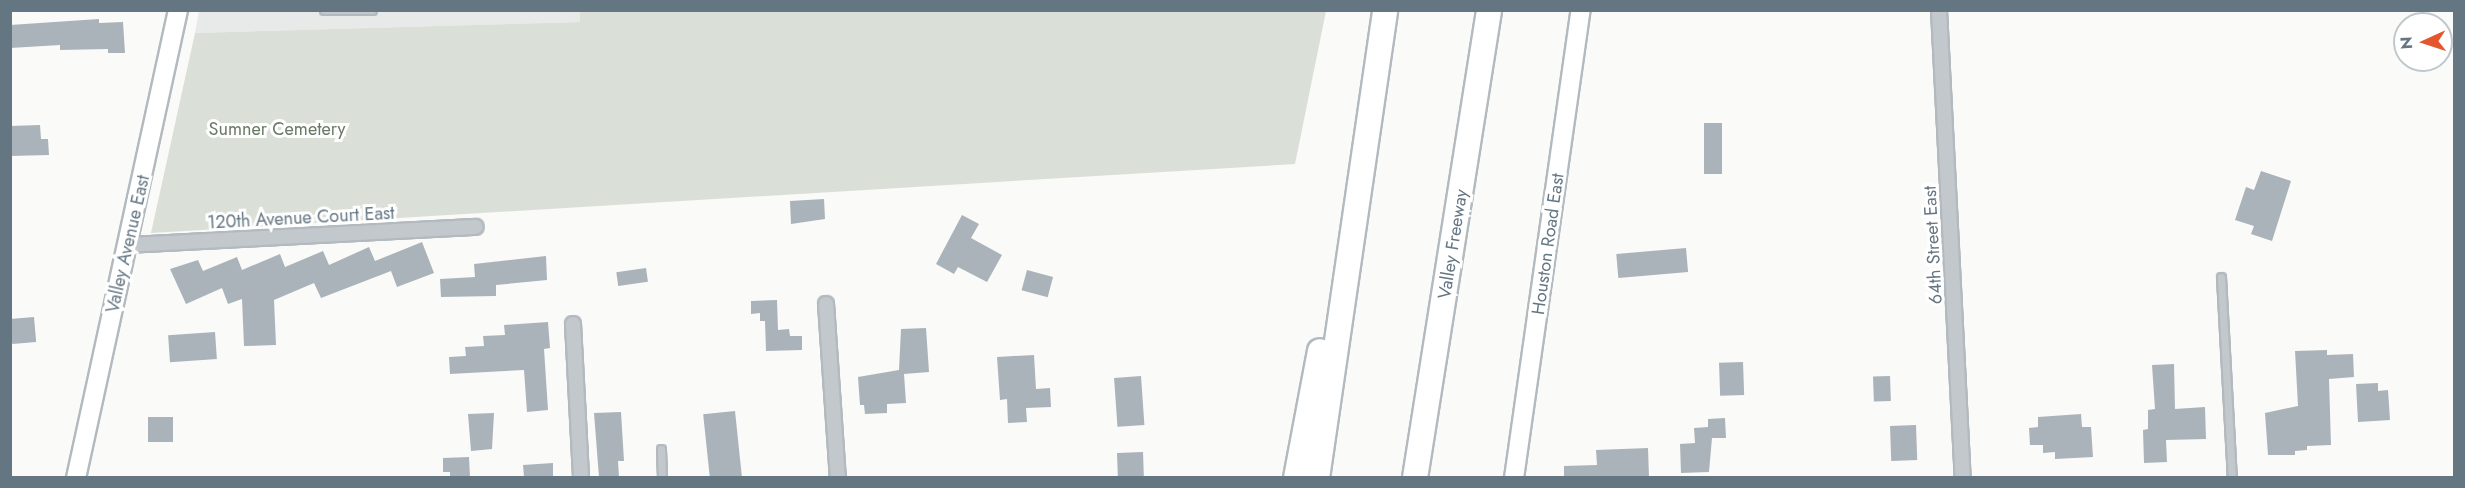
<!DOCTYPE html>
<style>
body{margin:0}
#map{position:relative;width:2465px;height:488px;overflow:hidden;background:#fafaf8;font-family:Jost,sans-serif}
div>[style]{position:absolute}
[style*='--x']{left:calc(var(--x)*1px);top:calc(var(--y)*1px);width:calc(var(--w)*1px);rotate:calc(var(--a)*1deg)}
.built>*{inset:0;background:#e8e9e9}
.green>*{inset:0;background:#dadfd7}
.building>*{inset:0;background:#aab3b9;transform-origin:0 0}
.roads{filter:drop-shadow(2px 0 #b3babf) drop-shadow(-2px 0 #b3babf) drop-shadow(0 2px #b3babf) drop-shadow(0 -2px #b3babf)}
.lane>*{height:7px;margin:-3.5px;padding:0 3.5px;transform-origin:3.5px;border-radius:3.5px;background:#c3c8cc}
.street>*{height:14px;margin:-7px;padding:0 7px;transform-origin:7px;border-radius:7px;background:#c3c8cc}
.secondary>*{height:18px;margin:-9px;padding:0 9px;transform-origin:9px;border-radius:9px;background:#fff}
.highway>*{height:24px;margin:-12px;padding:0 12px;transform-origin:12px;border-radius:12px;background:#fff}
span{translate:-50% -50%;white-space:nowrap;text-align:center;line-height:1.15;-webkit-text-stroke:6px #fff;paint-order:stroke}
.park-label{font-size:18px;color:#687a64}
.street-label{font-size:18px;color:#657683}
.frame{position:absolute;inset:0;border:12px solid #657683;pointer-events:none}
.north{position:absolute;left:2393px;top:12px;width:60px;height:60px;box-sizing:border-box;background:#fff;border:2px solid #c1c8cd;border-radius:50%;rotate:267deg;font-size:16px;font-weight:700;line-height:24px;text-align:center;color:#657683}
.north::after{content:'';display:block;margin:auto;width:21px;height:27px;background:#e4572e;clip-path:polygon(50% 0,100% 100%,50% 72%,0 100%)}
</style>
<div id="map">
<div class="built">
<div style="clip-path:polygon(199px 11px,580px 11px,580px 22px,195px 33px)"></div>
</div>
<div class="green">
<div style="clip-path:polygon(580px 10px,1326px 10px,1326px 11px,1295px 164px,151px 233px,195px 33px,580px 22px)"></div>
</div>
<div class="building">
<div style="clip-path:polygon(99px 19px,99px 23px,123px 22px,125px 53px,108px 53px,108px 49px,60px 50px,60px 45px,10px 48px,10px 25px)"></div>
<div style="left:1704px;top:123px;width:18px;height:51px"></div>
<div style="clip-path:polygon(40px 125px,41px 139px,48px 139px,49px 155px,10px 156px,10px 126px)"></div>
<div style="clip-path:polygon(2261px 171px,2291px 181px,2272px 241px,2251px 234px,2254px 226px,2235px 220px,2246px 187px,2254px 190px)"></div>
<div style="clip-path:polygon(824px 199px,825px 219px,791px 224px,790px 201px)"></div>
<div style="clip-path:polygon(962px 215px,979px 224px,971px 238px,1002px 255px,987px 282px,958px 267px,954px 274px,936px 264px)"></div>
<div style="clip-path:polygon(422px 242px,434px 273px,397px 287px,391px 271px,321px 298px,314px 283px,274px 300px,276px 345px,244px 346px,242px 299px,228px 304px,222px 288px,186px 304px,170px 269px,198px 260px,203px 271px,237px 257px,242px 270px,280px 254px,285px 267px,323px 251px,329px 265px,369px 247px,375px 261px)"></div>
<div style="left:1686px;top:248px;width:24px;height:70px;rotate:85deg"></div>
<div style="clip-path:polygon(546px 256px,547px 280px,496px 285px,496px 296px,441px 297px,440px 279px,475px 277px,474px 264px)"></div>
<div style="left:646px;top:268px;width:14px;height:30px;rotate:82deg"></div>
<div style="left:1027px;top:270px;width:27px;height:21px;rotate:15deg"></div>
<div style="clip-path:polygon(777px 300px,778px 330px,789px 329px,790px 336px,802px 336px,802px 350px,766px 351px,765px 321px,760px 321px,760px 313px,751px 314px,751px 301px)"></div>
<div style="left:34px;top:317px;width:25px;height:24px;rotate:85deg"></div>
<div style="clip-path:polygon(548px 322px,550px 348px,544px 349px,548px 410px,527px 412px,524px 370px,450px 374px,449px 357px,466px 356px,465px 347px,484px 346px,483px 336px,505px 335px,504px 325px)"></div>
<div style="clip-path:polygon(926px 328px,929px 372px,904px 374px,906px 403px,887px 404px,887px 413px,865px 414px,864px 405px,860px 405px,858px 377px,899px 370px,901px 329px)"></div>
<div style="left:215px;top:332px;width:27px;height:47px;rotate:86deg"></div>
<div style="clip-path:polygon(2327px 350px,2327px 355px,2353px 354px,2354px 377px,2329px 379px,2331px 445px,2307px 446px,2307px 450px,2295px 451px,2295px 455px,2268px 455px,2265px 413px,2298px 406px,2295px 351px)"></div>
<div style="clip-path:polygon(1034px 355px,1036px 389px,1050px 388px,1051px 407px,1026px 408px,1027px 422px,1008px 423px,1007px 399px,1000px 400px,997px 357px)"></div>
<div style="left:1743px;top:362px;width:33px;height:24px;rotate:88deg"></div>
<div style="clip-path:polygon(2174px 364px,2175px 409px,2205px 407px,2206px 439px,2166px 440px,2167px 462px,2144px 463px,2143px 430px,2148px 429px,2148px 410px,2155px 409px,2152px 365px)"></div>
<div style="left:1141px;top:376px;width:49px;height:27px;rotate:86deg"></div>
<div style="left:1890px;top:376px;width:25px;height:17px;rotate:88deg"></div>
<div style="clip-path:polygon(2378px 383px,2378px 391px,2388px 390px,2390px 420px,2358px 422px,2356px 384px)"></div>
<div style="left:735px;top:411px;width:66px;height:32px;rotate:84deg"></div>
<div style="clip-path:polygon(621px 412px,624px 461px,618px 461px,619px 477px,599px 477px,594px 413px)"></div>
<div style="clip-path:polygon(494px 413px,492px 449px,471px 451px,468px 414px)"></div>
<div style="clip-path:polygon(2081px 414px,2082px 427px,2091px 427px,2093px 457px,2055px 459px,2055px 452px,2043px 453px,2043px 445px,2030px 445px,2029px 428px,2038px 427px,2038px 417px)"></div>
<div style="left:148px;top:417px;width:25px;height:25px"></div>
<div style="clip-path:polygon(1725px 418px,1726px 438px,1712px 438px,1709px 472px,1681px 473px,1680px 444px,1695px 443px,1694px 428px,1708px 427px,1708px 419px)"></div>
<div style="left:1916px;top:425px;width:35px;height:26px;rotate:88deg"></div>
<div style="clip-path:polygon(1648px 448px,1649px 477px,1564px 477px,1564px 466px,1597px 465px,1596px 450px)"></div>
<div style="left:1143px;top:452px;width:25px;height:26px;rotate:88deg"></div>
<div style="clip-path:polygon(469px 457px,470px 477px,450px 477px,450px 472px,443px 472px,443px 458px)"></div>
<div style="clip-path:polygon(553px 463px,553px 477px,524px 477px,523px 465px)"></div>
</div>
<div class="roads">
<div class="lane">
<div style="--x:324;--y:10;--w:48;--a:0"></div>
<div style="--x:2221;--y:277;--w:201;--a:86.9"></div>
<div style="--x:661;--y:449;--w:29;--a:88"></div>
</div>
<div class="street">
<div style="--x:1939;--y:10;--w:469;--a:87.1"></div>
<div style="--x:128;--y:245;--w:348;--a:-3"></div>
<div style="--x:826;--y:304;--w:174;--a:86.1"></div>
<div style="--x:573;--y:324;--w:154;--a:87"></div>
</div>
<div class="secondary">
<div style="--x:76;--y:478;--w:479;--a:-77.7"></div>
<div style="--x:1514;--y:478;--w:473;--a:-81.9"></div>
</div>
<div class="highway">
<div style="--x:1296;--y:478;--w:129;--a:-79.3"></div>
<div style="--x:1317;--y:478;--w:473;--a:-81.7"></div>
<div style="--x:1415;--y:478;--w:474;--a:-81"></div>
</div>
</div>
<div class="park-label">
<span style="left:277px;top:129px">Sumner Cemetery</span>
</div>
<div class="street-label">
<span style="left:301px;top:218px;rotate:-3deg">120th Avenue Court East</span>
<span style="left:128px;top:244px;rotate:-77deg">Valley Avenue East</span>
<span style="left:1453px;top:244px;rotate:-81deg">Valley Freeway</span>
<span style="left:1548px;top:244px;rotate:-82deg">Houston Road East</span>
<span style="left:1933px;top:245px;rotate:-93deg">64th Street East</span>
</div>
<div class="frame"></div>
<div class="north">N</div>
</div>
